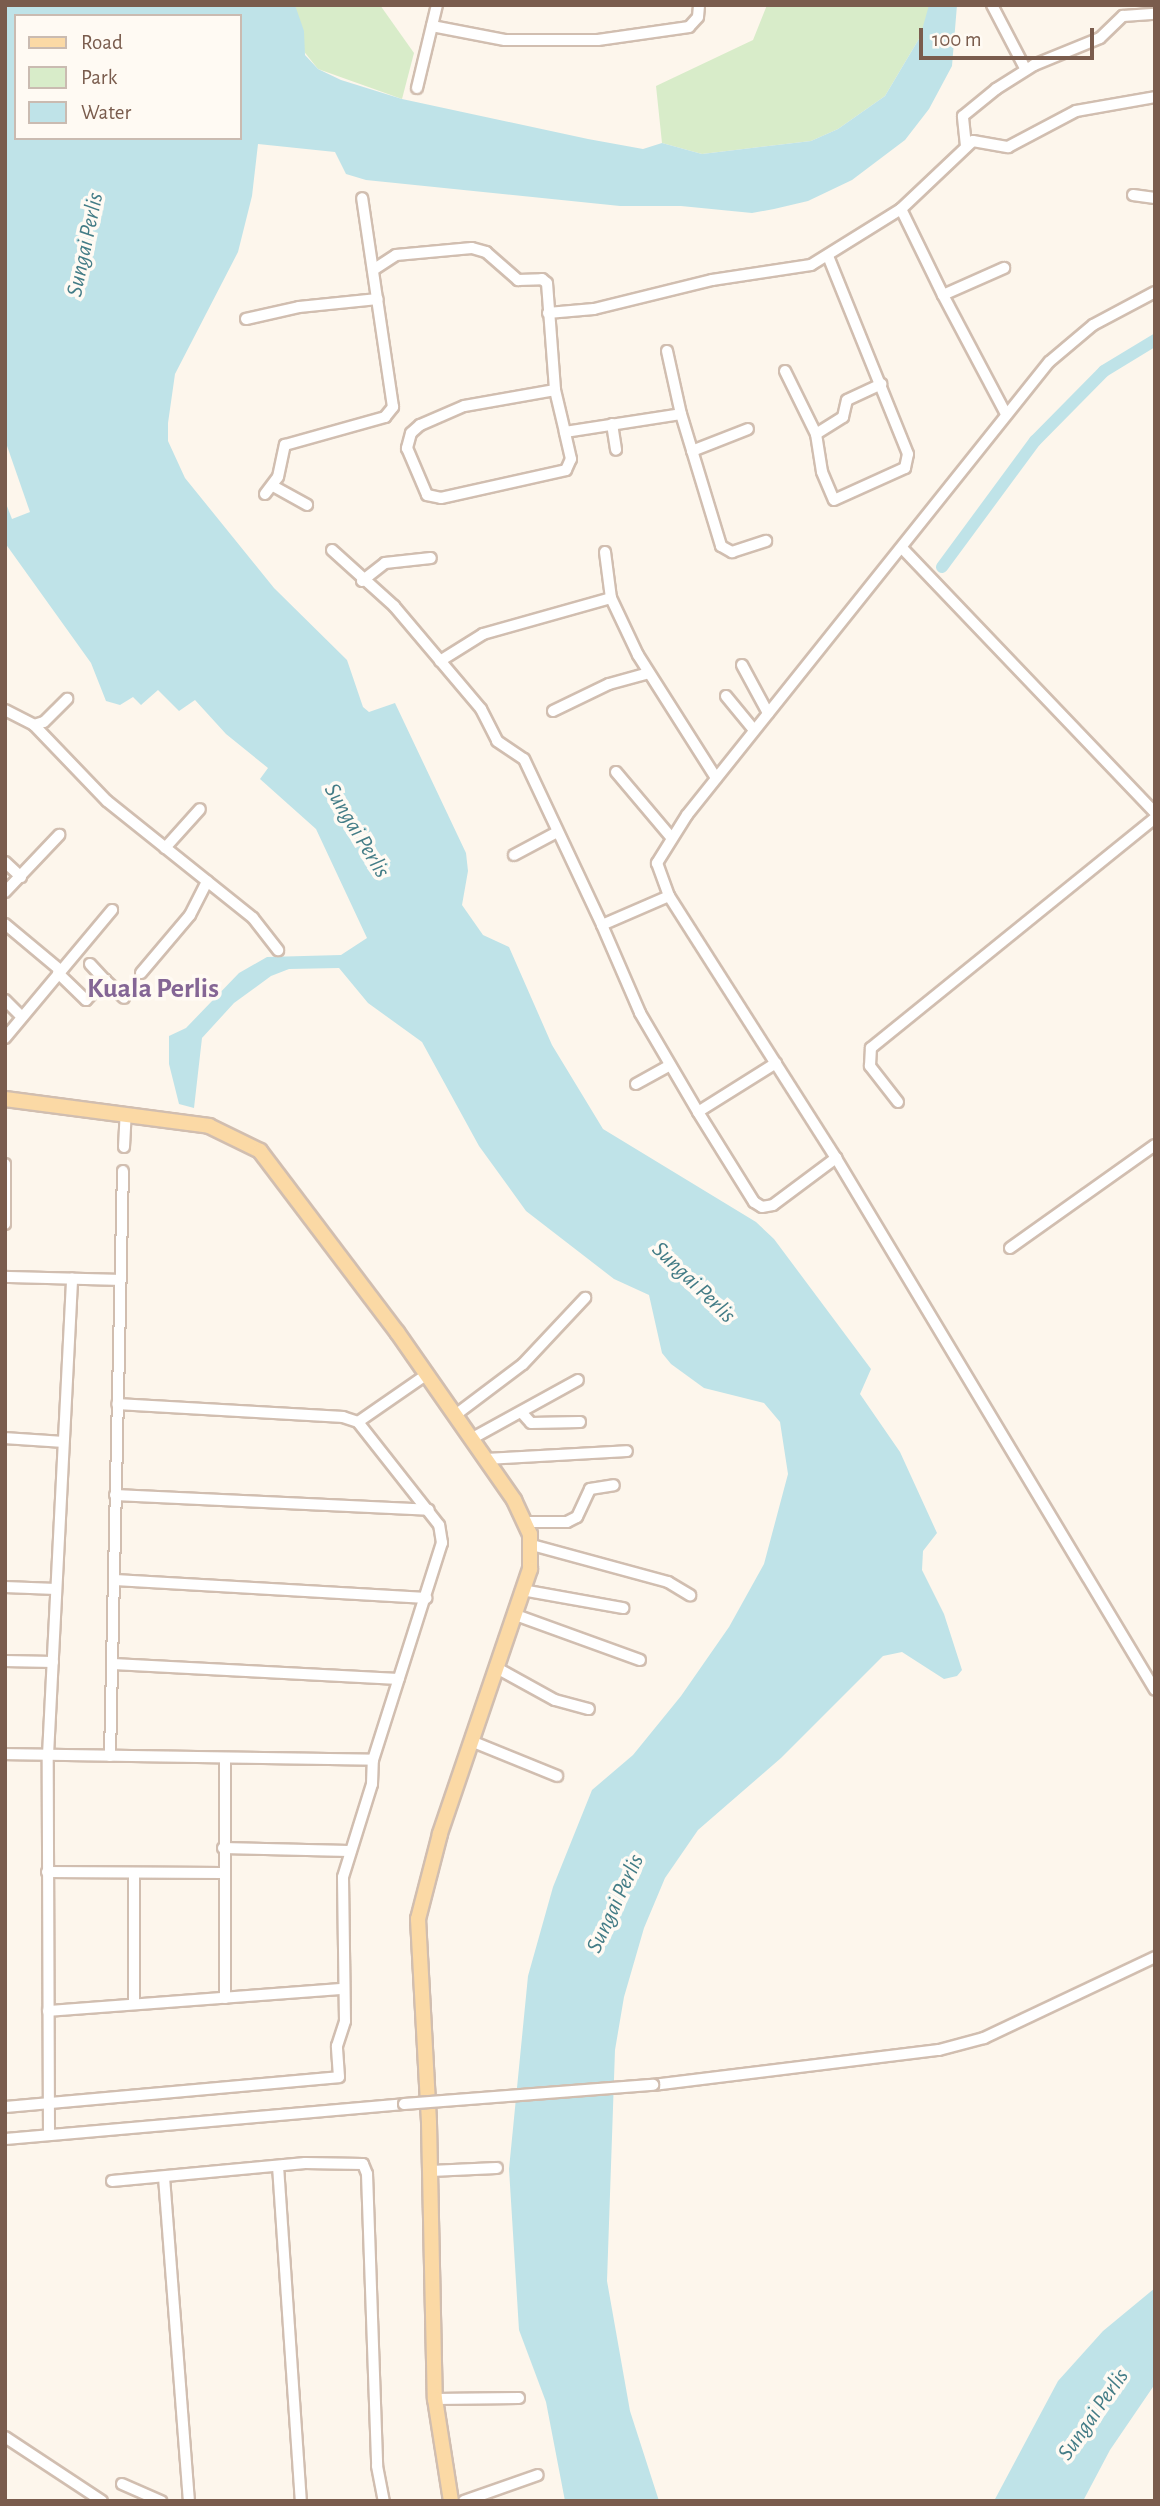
<!DOCTYPE html>
<style>
body{margin:0}
#map{position:relative;width:1160px;height:2506px;overflow:hidden;background:#fdf6ec;font-family:"Alegreya Sans",sans-serif}
div>[style]{position:absolute}
[style*='--x']{left:calc(var(--x)*1px);top:calc(var(--y)*1px);width:calc(var(--w)*1px);rotate:calc(var(--a)*1deg)}
.green>*{inset:0;background:#d8ecc9}
.water>*{inset:0;background:#bfe3e8}
.pier>*{inset:0;background:#fdf6ec}
.canal>*{height:12px;margin:-6px;padding:0 6px;transform-origin:6px;border-radius:6px;background:#bfe3e8}
.roads{filter:drop-shadow(2px 0 #d1beb0) drop-shadow(-2px 0 #d1beb0) drop-shadow(0 2px #d1beb0) drop-shadow(0 -2px #d1beb0)}
.minor>*{height:10px;margin:-5px;padding:0 5px;transform-origin:5px;border-radius:5px;background:#fff}
.major>*{height:14px;margin:-7px;padding:0 7px;transform-origin:7px;border-radius:7px;background:#fbd9a5}
.bridges{filter:drop-shadow(2px 0 #d1beb0) drop-shadow(-2px 0 #d1beb0) drop-shadow(0 2px #d1beb0) drop-shadow(0 -2px #d1beb0)}
.minor-bridge>*{height:10px;margin:-5px;padding:0 5px;transform-origin:5px;border-radius:5px;background:#fff}
span{translate:-50% -50%;white-space:nowrap;text-align:center;line-height:1.15;-webkit-text-stroke:7px #fffaf3;paint-order:stroke}
.water-label{font-size:23px;color:#437c86;font-style:italic}
.district-label{font-size:28px;color:#846695;font-weight:700}
.frame{position:absolute;inset:0;border:7px solid #7a5c4d;pointer-events:none}
.legend{position:absolute;left:14px;top:14px;width:228px;height:126px;box-sizing:border-box;background:#fffaf3;border:2px solid #cabbb1;margin:0;padding:9px 12px;list-style:none;font-size:21px;color:#7a5c4d}
.legend li{display:flex;align-items:center;gap:14px;height:35px}
.legend b{width:35px;border:2px solid #cabbb1}
.scale{position:absolute;left:919px;top:28px;width:175px;height:32px;box-sizing:border-box;border:4px solid #7a5c4d;border-top:0;padding-left:9px;font-size:21px;line-height:24px;white-space:nowrap;color:#7a5c4d;-webkit-text-stroke:5px #fffaf3;paint-order:stroke}
</style>
<div id="map">
<div class="green">
<div style="clip-path:polygon(295px 5px,380px 5px,414px 53px,402px 99px,318px 69px,302px 49px)"></div>
<div style="clip-path:polygon(767px 5px,929px 5px,929px 9px,920px 37px,885px 96px,838px 129px,811px 141px,702px 154px,662px 143px,656px 86px,753px 40px)"></div>
</div>
<div class="water">
<div style="clip-path:polygon(evenodd,5px 5px,295px 5px,304px 31px,305px 55px,318px 69px,341px 80px,402px 99px,588px 139px,643px 149px,662px 143px,702px 154px,811px 141px,838px 129px,885px 96px,920px 37px,929px 5px,957px 5px,952px 66px,929px 109px,905px 140px,852px 180px,808px 201px,774px 209px,752px 213px,681px 206px,620px 206px,366px 180px,346px 174px,335px 152px,258px 144px,252px 196px,238px 252px,175px 374px,168px 423px,168px 441px,185px 478px,274px 588px,347px 660px,363px 707px,369px 712px,395px 703px,466px 853px,468px 871px,462px 905px,483px 935px,509px 947px,552px 1045px,603px 1129px,756px 1222px,774px 1239px,871px 1369px,860px 1394px,900px 1452px,937px 1533px,923px 1551px,922px 1570px,944px 1614px,962px 1670px,957px 1676px,944px 1679px,902px 1652px,883px 1656px,781px 1758px,698px 1830px,665px 1878px,644px 1928px,624px 1997px,615px 2050px,607px 2281px,630px 2411px,659px 2501px,565px 2501px,546px 2402px,519px 2330px,509px 2169px,528px 1976px,553px 1887px,592px 1790px,633px 1755px,681px 1696px,729px 1627px,764px 1564px,788px 1474px,780px 1422px,764px 1403px,704px 1388px,671px 1364px,662px 1353px,649px 1295px,614px 1279px,526px 1211px,479px 1146px,422px 1042px,368px 1003px,339px 968px,289px 969px,271px 976px,234px 1003px,202px 1038px,194px 1108px,179px 1104px,169px 1064px,169px 1036px,186px 1028px,239px 973px,267px 957px,341px 955px,367px 938px,316px 829px,260px 779px,268px 768px,226px 734px,195px 700px,179px 711px,158px 690px,141px 705px,133px 697px,120px 705px,106px 701px,91px 663px,5px 543px,5px 5px,16px 16px,240px 16px,240px 138px,16px 138px,16px 16px)"></div>
<div style="clip-path:polygon(1155px 2288px,1155px 2384px,1110px 2450px,1083px 2501px,994px 2501px,1058px 2381px,1103px 2331px)"></div>
</div>
<div class="pier">
<div style="clip-path:polygon(6px 443px,30px 512px,12px 519px,5px 501px)"></div>
</div>
<div class="canal">
<div style="--x:942;--y:567;--w:157;--a:-53.6"></div>
<div style="--x:1035;--y:441;--w:98;--a:-45.4"></div>
<div style="--x:1104;--y:371;--w:60;--a:-31.3"></div>
</div>
<div class="roads">
<div class="minor">
<div style="--x:992;--y:5;--w:73;--a:62.4"></div>
<div style="--x:432;--y:26;--w:74;--a:10.9"></div>
<div style="--x:505;--y:40;--w:93;--a:0"></div>
<div style="--x:598;--y:40;--w:92;--a:-8.1"></div>
<div style="--x:689;--y:27;--w:13;--a:-48"></div>
<div style="--x:698;--y:17;--w:12;--a:-85"></div>
<div style="--x:417;--y:88;--w:85;--a:-76.5"></div>
<div style="--x:966;--y:146;--w:30;--a:-96"></div>
<div style="--x:963;--y:116;--w:43;--a:-39.3"></div>
<div style="--x:996;--y:89;--w:45;--a:-32.3"></div>
<div style="--x:1034;--y:65;--w:71;--a:-22.2"></div>
<div style="--x:1100;--y:38;--w:32;--a:-44"></div>
<div style="--x:1123;--y:16;--w:32;--a:-4"></div>
<div style="--x:1133;--y:195;--w:22;--a:8"></div>
<div style="--x:901;--y:209;--w:96;--a:64"></div>
<div style="--x:943;--y:295;--w:67;--a:-23.9"></div>
<div style="--x:373;--y:270;--w:27;--a:-33"></div>
<div style="--x:396;--y:255;--w:76;--a:-5.3"></div>
<div style="--x:472;--y:248;--w:15;--a:16"></div>
<div style="--x:486;--y:252;--w:43;--a:41.2"></div>
<div style="--x:518;--y:280;--w:24;--a:-2"></div>
<div style="--x:542;--y:279;--w:6;--a:39"></div>
<div style="--x:547;--y:283;--w:107;--a:85.7"></div>
<div style="--x:555;--y:390;--w:92;--a:170"></div>
<div style="--x:464;--y:406;--w:48;--a:156.6"></div>
<div style="--x:420;--y:425;--w:12;--a:138"></div>
<div style="--x:411;--y:433;--w:16;--a:105"></div>
<div style="--x:407;--y:448;--w:51;--a:66.9"></div>
<div style="--x:427;--y:495;--w:14;--a:12"></div>
<div style="--x:441;--y:498;--w:128;--a:-12.6"></div>
<div style="--x:566;--y:470;--w:12;--a:-66"></div>
<div style="--x:571;--y:459;--w:28;--a:-103"></div>
<div style="--x:565;--y:432;--w:117;--a:-8.8"></div>
<div style="--x:681;--y:414;--w:138;--a:73.1"></div>
<div style="--x:721;--y:546;--w:13;--a:29"></div>
<div style="--x:732;--y:552;--w:36;--a:-18"></div>
<div style="--x:1155;--y:292;--w:70;--a:152"></div>
<div style="--x:1093;--y:325;--w:57;--a:139.9"></div>
<div style="--x:1049;--y:362;--w:580;--a:128.63"></div>
<div style="--x:687;--y:815;--w:57;--a:122"></div>
<div style="--x:657;--y:863;--w:35;--a:70"></div>
<div style="--x:669;--y:896;--w:311;--a:57.5"></div>
<div style="--x:836;--y:1158;--w:620;--a:59.05"></div>
<div style="--x:943;--y:295;--w:135;--a:62.1"></div>
<div style="--x:548;--y:313;--w:46;--a:-5"></div>
<div style="--x:594;--y:309;--w:122;--a:-13.8"></div>
<div style="--x:712;--y:280;--w:100;--a:-8.6"></div>
<div style="--x:811;--y:265;--w:106;--a:-31.9"></div>
<div style="--x:901;--y:209;--w:99;--a:-43.4"></div>
<div style="--x:973;--y:141;--w:36;--a:10"></div>
<div style="--x:1008;--y:147;--w:77;--a:-27.9"></div>
<div style="--x:1076;--y:111;--w:80;--a:-10"></div>
<div style="--x:246;--y:319;--w:54;--a:-12.8"></div>
<div style="--x:299;--y:307;--w:79;--a:-5.8"></div>
<div style="--x:667;--y:351;--w:65;--a:77.5"></div>
<div style="--x:785;--y:371;--w:70;--a:63.8"></div>
<div style="--x:816;--y:434;--w:38;--a:81"></div>
<div style="--x:822;--y:472;--w:30;--a:67"></div>
<div style="--x:834;--y:500;--w:78;--a:-24.3"></div>
<div style="--x:905;--y:468;--w:14;--a:-78"></div>
<div style="--x:908;--y:454;--w:214;--a:-112"></div>
<div style="--x:555;--y:390;--w:43;--a:76.6"></div>
<div style="--x:612;--y:424;--w:26;--a:81"></div>
<div style="--x:816;--y:434;--w:32;--a:-32"></div>
<div style="--x:843;--y:417;--w:17;--a:-77"></div>
<div style="--x:847;--y:400;--w:38;--a:-25"></div>
<div style="--x:692;--y:451;--w:60;--a:-21.4"></div>
<div style="--x:273;--y:486;--w:39;--a:29"></div>
<div style="--x:265;--y:494;--w:21;--a:-53"></div>
<div style="--x:278;--y:477;--w:33;--a:-78"></div>
<div style="--x:285;--y:445;--w:104;--a:-15.6"></div>
<div style="--x:385;--y:417;--w:13;--a:-51"></div>
<div style="--x:393;--y:407;--w:211;--a:-98.4"></div>
<div style="--x:903;--y:549;--w:365;--a:46.3"></div>
<div style="--x:332;--y:550;--w:84;--a:42.1"></div>
<div style="--x:394;--y:606;--w:135;--a:49.8"></div>
<div style="--x:481;--y:709;--w:36;--a:63"></div>
<div style="--x:497;--y:741;--w:32;--a:34"></div>
<div style="--x:524;--y:759;--w:183;--a:64.8"></div>
<div style="--x:605;--y:552;--w:46;--a:82.6"></div>
<div style="--x:362;--y:581;--w:29;--a:-38"></div>
<div style="--x:385;--y:563;--w:46;--a:-6.2"></div>
<div style="--x:440;--y:661;--w:51;--a:-32.1"></div>
<div style="--x:483;--y:634;--w:133;--a:-15.7"></div>
<div style="--x:611;--y:598;--w:63;--a:64.7"></div>
<div style="--x:638;--y:655;--w:146;--a:57.6"></div>
<div style="--x:742;--y:665;--w:55;--a:61.6"></div>
<div style="--x:726;--y:696;--w:44;--a:50.5"></div>
<div style="--x:5;--y:710;--w:33;--a:27"></div>
<div style="--x:34;--y:725;--w:10;--a:-17"></div>
<div style="--x:44;--y:722;--w:33;--a:-45"></div>
<div style="--x:553;--y:711;--w:62;--a:-25.7"></div>
<div style="--x:609;--y:684;--w:41;--a:-15.4"></div>
<div style="--x:34;--y:725;--w:105;--a:46.2"></div>
<div style="--x:107;--y:801;--w:187;--a:38.7"></div>
<div style="--x:253;--y:918;--w:41;--a:52"></div>
<div style="--x:616;--y:772;--w:85;--a:49.8"></div>
<div style="--x:165;--y:848;--w:52;--a:-48.1"></div>
<div style="--x:514;--y:855;--w:49;--a:-28.1"></div>
<div style="--x:5;--y:862;--w:22;--a:43"></div>
<div style="--x:5;--y:892;--w:79;--a:-46.5"></div>
<div style="--x:669;--y:896;--w:73;--a:156.6"></div>
<div style="--x:602;--y:925;--w:96;--a:66.6"></div>
<div style="--x:640;--y:1013;--w:115;--a:59.6"></div>
<div style="--x:5;--y:924;--w:72;--a:39.9"></div>
<div style="--x:90;--y:964;--w:22;--a:47"></div>
<div style="--x:58;--y:973;--w:39;--a:44"></div>
<div style="--x:86;--y:1000;--w:28;--a:-46"></div>
<div style="--x:105;--y:980;--w:26;--a:43"></div>
<div style="--x:141;--y:973;--w:76;--a:-49.8"></div>
<div style="--x:190;--y:915;--w:38;--a:-63"></div>
<div style="--x:5;--y:1000;--w:24;--a:45"></div>
<div style="--x:5;--y:1038;--w:167;--a:-50.1"></div>
<div style="--x:776;--y:1063;--w:92;--a:147.9"></div>
<div style="--x:698;--y:1112;--w:106;--a:58.1"></div>
<div style="--x:754;--y:1202;--w:9;--a:32"></div>
<div style="--x:762;--y:1207;--w:11;--a:-10"></div>
<div style="--x:773;--y:1205;--w:79;--a:-36.7"></div>
<div style="--x:636;--y:1084;--w:38;--a:-29"></div>
<div style="--x:898;--y:1102;--w:46;--a:-127.9"></div>
<div style="--x:870;--y:1066;--w:18;--a:-87"></div>
<div style="--x:871;--y:1048;--w:365;--a:-39"></div>
<div style="--x:124;--y:1147;--w:33;--a:-87"></div>
<div style="--x:5;--y:1164;--w:60;--a:90"></div>
<div style="--x:1010;--y:1248;--w:178;--a:-35.4"></div>
<div style="--x:5;--y:1277;--w:113;--a:1.5"></div>
<div style="--x:522;--y:1413;--w:13;--a:48"></div>
<div style="--x:531;--y:1423;--w:49;--a:-1.2"></div>
<div style="--x:454;--y:1416;--w:86;--a:-37"></div>
<div style="--x:523;--y:1364;--w:91;--a:-46.8"></div>
<div style="--x:358;--y:1422;--w:83;--a:-34.7"></div>
<div style="--x:5;--y:1438;--w:58;--a:3.9"></div>
<div style="--x:471;--y:1439;--w:122;--a:-28.9"></div>
<div style="--x:486;--y:1459;--w:141;--a:-3.2"></div>
<div style="--x:115;--y:1495;--w:314;--a:2.7"></div>
<div style="--x:524;--y:1522;--w:43;--a:0"></div>
<div style="--x:567;--y:1522;--w:11;--a:-27"></div>
<div style="--x:577;--y:1517;--w:31;--a:-65"></div>
<div style="--x:590;--y:1489;--w:24;--a:-9"></div>
<div style="--x:532;--y:1545;--w:141;--a:15.2"></div>
<div style="--x:668;--y:1582;--w:26;--a:31"></div>
<div style="--x:115;--y:1580;--w:312;--a:3.3"></div>
<div style="--x:5;--y:1587;--w:51;--a:2.2"></div>
<div style="--x:522;--y:1590;--w:103;--a:10.1"></div>
<div style="--x:513;--y:1614;--w:135;--a:19.9"></div>
<div style="--x:5;--y:1661;--w:48;--a:1.2"></div>
<div style="--x:113;--y:1664;--w:286;--a:3"></div>
<div style="--x:495;--y:1667;--w:68;--a:28.8"></div>
<div style="--x:555;--y:1700;--w:35;--a:15"></div>
<div style="--x:471;--y:1741;--w:93;--a:22.1"></div>
<div style="--x:5;--y:1754;--w:368;--a:0.9"></div>
<div style="--x:110;--y:1756;--w:585;--a:-88.73"></div>
<div style="--x:225;--y:1758;--w:240;--a:90"></div>
<div style="--x:223;--y:1848;--w:126;--a:1.4"></div>
<div style="--x:47;--y:1872;--w:175;--a:0.3"></div>
<div style="--x:134;--y:2004;--w:131;--a:-90"></div>
<div style="--x:48;--y:2011;--w:295;--a:-4.3"></div>
<div style="--x:653;--y:2085;--w:288;--a:-7"></div>
<div style="--x:939;--y:2050;--w:47;--a:-14.9"></div>
<div style="--x:984;--y:2038;--w:189;--a:-25.3"></div>
<div style="--x:5;--y:2107;--w:335;--a:-5.1"></div>
<div style="--x:339;--y:2077;--w:31;--a:-94"></div>
<div style="--x:337;--y:2046;--w:26;--a:-72"></div>
<div style="--x:345;--y:2021;--w:144;--a:-90.8"></div>
<div style="--x:343;--y:1877;--w:97;--a:-72.7"></div>
<div style="--x:372;--y:1784;--w:24;--a:-88"></div>
<div style="--x:373;--y:1760;--w:228;--a:-72.4"></div>
<div style="--x:442;--y:1543;--w:18;--a:-99"></div>
<div style="--x:439;--y:1525;--w:131;--a:-128.2"></div>
<div style="--x:358;--y:1422;--w:16;--a:-162"></div>
<div style="--x:343;--y:1417;--w:226;--a:-176.7"></div>
<div style="--x:49;--y:2134;--w:379;--a:-90.2"></div>
<div style="--x:48;--y:1755;--w:477;--a:-87.1"></div>
<div style="--x:5;--y:2139;--w:401;--a:-5"></div>
<div style="--x:278;--y:2166;--w:336;--a:86.1"></div>
<div style="--x:430;--y:2171;--w:67;--a:-2.6"></div>
<div style="--x:164;--y:2177;--w:325;--a:85.6"></div>
<div style="--x:112;--y:2181;--w:194;--a:-5.3"></div>
<div style="--x:305;--y:2163;--w:58;--a:1"></div>
<div style="--x:363;--y:2164;--w:11;--a:68"></div>
<div style="--x:367;--y:2174;--w:292;--a:88"></div>
<div style="--x:377;--y:2466;--w:36;--a:79"></div>
<div style="--x:435;--y:2399;--w:84;--a:-0.7"></div>
<div style="--x:5;--y:2437;--w:116;--a:33.4"></div>
<div style="--x:122;--y:2484;--w:43;--a:23.6"></div>
<div style="--x:464;--y:2501;--w:78;--a:-19.4"></div>
</div>
<div class="major">
<div style="--x:5;--y:1099;--w:206;--a:7.5"></div>
<div style="--x:209;--y:1126;--w:57;--a:26.1"></div>
<div style="--x:260;--y:1151;--w:227;--a:52.9"></div>
<div style="--x:397;--y:1332;--w:205;--a:55.1"></div>
<div style="--x:514;--y:1500;--w:38;--a:65"></div>
<div style="--x:530;--y:1534;--w:35;--a:90"></div>
<div style="--x:530;--y:1569;--w:280;--a:108.8"></div>
<div style="--x:440;--y:1834;--w:88;--a:104.5"></div>
<div style="--x:418;--y:1919;--w:204;--a:86.9"></div>
<div style="--x:429;--y:2123;--w:276;--a:88.8"></div>
<div style="--x:435;--y:2399;--w:103;--a:81.1"></div>
</div>
</div>
<div class="bridges">
<div class="minor-bridge">
<div style="--x:404;--y:2104;--w:250;--a:-4.4"></div>
</div>
</div>
<div class="water-label">
<span style="left:86px;top:245px;rotate:-78deg">Sungai Perlis</span>
<span style="left:356px;top:831px;rotate:59deg">Sungai Perlis</span>
<span style="left:693px;top:1283px;rotate:44deg">Sungai Perlis</span>
<span style="left:616px;top:1904px;rotate:-65deg">Sungai Perlis</span>
<span style="left:1094px;top:2415px;rotate:-55deg">Sungai Perlis</span>
</div>
<div class="district-label">
<span style="left:153px;top:989px">Kuala Perlis</span>
</div>
<div class="frame"></div>
<ul class="legend">
<li><b style="height:9px;background:#fbd9a5"></b>Road</li>
<li><b style="height:19px;background:#d8ecc9"></b>Park</li>
<li><b style="height:19px;background:#bfe3e8"></b>Water</li>
</ul>
<div class="scale">100 m</div>
</div>
